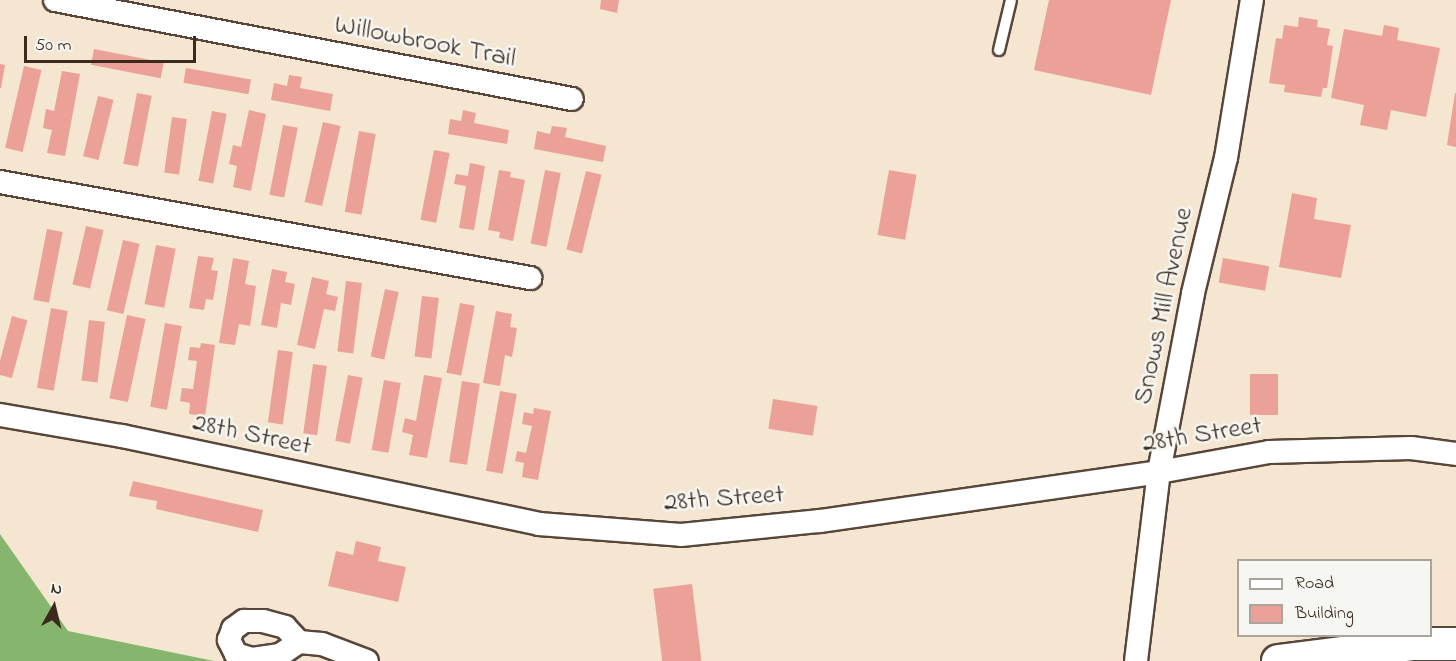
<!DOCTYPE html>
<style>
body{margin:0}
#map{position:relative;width:1456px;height:661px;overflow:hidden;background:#f4e6d1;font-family:"Indie Flower",sans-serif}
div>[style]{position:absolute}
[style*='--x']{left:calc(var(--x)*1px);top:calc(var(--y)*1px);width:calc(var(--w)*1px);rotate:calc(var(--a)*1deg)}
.forest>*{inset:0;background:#86b66e}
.building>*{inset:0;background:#eba197;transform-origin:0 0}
.roads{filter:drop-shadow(2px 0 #574639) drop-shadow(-2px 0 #574639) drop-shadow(0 2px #574639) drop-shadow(0 -2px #574639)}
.lane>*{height:10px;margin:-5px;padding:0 5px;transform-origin:5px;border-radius:5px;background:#fff}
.street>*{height:22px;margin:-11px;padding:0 11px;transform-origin:11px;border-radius:11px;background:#fff}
.secondary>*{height:32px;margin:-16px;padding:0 16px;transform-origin:16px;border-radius:16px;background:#fff}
span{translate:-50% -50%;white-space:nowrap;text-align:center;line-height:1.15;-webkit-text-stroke:5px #f6f6f2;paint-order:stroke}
.street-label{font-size:27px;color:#3b2a1e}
.legend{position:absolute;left:1237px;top:559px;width:195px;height:78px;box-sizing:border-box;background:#f6f6f2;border:2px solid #aba49d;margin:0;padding:8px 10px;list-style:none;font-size:18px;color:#3b2a1e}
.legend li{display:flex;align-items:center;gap:12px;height:30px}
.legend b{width:30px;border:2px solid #aba49d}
.north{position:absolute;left:24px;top:577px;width:60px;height:60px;-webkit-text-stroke:4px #f6f6f2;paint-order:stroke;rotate:8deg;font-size:16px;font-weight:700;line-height:24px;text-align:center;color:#3b2a1e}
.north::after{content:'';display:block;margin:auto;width:21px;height:27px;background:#3b2a1e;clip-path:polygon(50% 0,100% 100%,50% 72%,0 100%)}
.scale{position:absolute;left:24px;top:36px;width:172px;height:27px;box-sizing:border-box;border:3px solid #3b2a1e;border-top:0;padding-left:8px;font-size:18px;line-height:21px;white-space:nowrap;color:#3b2a1e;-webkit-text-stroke:4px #f6f6f2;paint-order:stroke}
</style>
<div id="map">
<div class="forest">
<div style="clip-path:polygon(0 534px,68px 631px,214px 661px,0 661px)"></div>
</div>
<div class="building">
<div style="clip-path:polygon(601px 0,619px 0,617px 13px,600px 9px)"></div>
<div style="clip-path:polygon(1049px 0,1171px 0,1151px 95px,1034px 70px)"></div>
<div style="clip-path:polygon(1299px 17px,1318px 20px,1317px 27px,1330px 29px,1327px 45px,1333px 46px,1327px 88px,1323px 88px,1321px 97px,1284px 92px,1285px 85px,1269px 83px,1276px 38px,1282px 39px,1284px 25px,1298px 27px)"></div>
<div style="clip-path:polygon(1384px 25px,1399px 28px,1397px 40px,1440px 48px,1426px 117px,1391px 110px,1387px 130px,1360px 125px,1364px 105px,1331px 98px,1344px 29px,1382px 36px)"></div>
<div style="left:94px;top:49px;width:71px;height:16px;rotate:11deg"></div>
<div style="clip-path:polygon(0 64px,5px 65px,1px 88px,0 88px)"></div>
<div style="left:24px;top:66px;width:18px;height:84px;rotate:13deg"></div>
<div style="left:186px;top:68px;width:66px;height:15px;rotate:10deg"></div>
<div style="clip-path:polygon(62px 71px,80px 74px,65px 156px,47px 153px,52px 130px,43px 128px,46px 109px,54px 111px)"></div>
<div style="clip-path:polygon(289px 75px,302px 77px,300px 88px,333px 94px,330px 111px,271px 100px,274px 83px,287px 86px)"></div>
<div style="left:137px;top:93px;width:15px;height:72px;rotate:11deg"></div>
<div style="clip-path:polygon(1455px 93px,1456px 93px,1456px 147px,1447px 145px)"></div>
<div style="left:98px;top:96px;width:16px;height:62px;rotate:14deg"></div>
<div style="clip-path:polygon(249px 110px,266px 114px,251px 191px,233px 187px,237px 166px,229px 164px,233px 145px,241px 147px)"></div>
<div style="clip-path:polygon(463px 110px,476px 113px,474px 123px,509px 130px,507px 144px,448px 134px,450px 119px,461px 121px)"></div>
<div style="left:212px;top:111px;width:15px;height:71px;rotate:11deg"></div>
<div style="left:172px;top:117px;width:15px;height:56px;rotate:8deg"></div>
<div style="left:323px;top:122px;width:18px;height:82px;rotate:13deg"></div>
<div style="left:283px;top:125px;width:15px;height:71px;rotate:11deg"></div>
<div style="clip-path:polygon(552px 126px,567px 128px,565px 137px,606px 146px,603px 162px,534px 149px,537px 131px,550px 134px)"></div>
<div style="left:359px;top:131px;width:17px;height:82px;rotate:10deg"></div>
<div style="left:434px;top:150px;width:16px;height:71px;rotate:11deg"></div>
<div style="clip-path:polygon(470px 163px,485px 166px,474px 230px,459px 228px,466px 186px,454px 184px,456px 174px,468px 176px)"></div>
<div style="clip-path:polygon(499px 170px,511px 172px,510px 177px,525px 180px,513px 241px,499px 238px,500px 232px,488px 230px)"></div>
<div style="left:545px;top:170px;width:16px;height:75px;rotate:11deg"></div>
<div style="left:889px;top:170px;width:28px;height:66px;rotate:10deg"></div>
<div style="left:586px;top:171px;width:16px;height:81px;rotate:14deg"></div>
<div style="clip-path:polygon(1292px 193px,1317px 198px,1314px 219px,1351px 225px,1341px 278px,1279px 267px)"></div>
<div style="left:86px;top:226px;width:18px;height:60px;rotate:13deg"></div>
<div style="left:47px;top:229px;width:16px;height:72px;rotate:11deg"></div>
<div style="left:123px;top:240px;width:17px;height:72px;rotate:13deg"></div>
<div style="left:156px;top:245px;width:20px;height:60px;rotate:11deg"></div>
<div style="clip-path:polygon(198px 256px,214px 258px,211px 270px,218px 271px,213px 300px,206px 299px,204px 310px,189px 308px)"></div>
<div style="clip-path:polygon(233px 258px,249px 261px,245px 284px,256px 286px,250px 326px,239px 324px,235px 345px,219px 343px)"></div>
<div style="left:1223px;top:258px;width:47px;height:25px;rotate:10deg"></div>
<div style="clip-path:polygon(272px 269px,287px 272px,285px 282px,295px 284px,291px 305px,281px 303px,277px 328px,261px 325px)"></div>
<div style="clip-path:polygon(312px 277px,329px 281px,326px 294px,338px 297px,335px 311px,324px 309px,315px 349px,297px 345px)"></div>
<div style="left:346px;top:281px;width:16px;height:71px;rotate:7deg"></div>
<div style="left:385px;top:289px;width:14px;height:69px;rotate:12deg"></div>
<div style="left:422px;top:296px;width:17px;height:61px;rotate:7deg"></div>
<div style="left:460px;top:303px;width:15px;height:71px;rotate:11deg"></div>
<div style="left:51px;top:308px;width:17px;height:81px;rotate:10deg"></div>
<div style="clip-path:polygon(496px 311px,512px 314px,510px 327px,517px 328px,512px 357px,505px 355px,500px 386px,483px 383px)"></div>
<div style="left:127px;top:315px;width:19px;height:85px;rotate:12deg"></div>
<div style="left:12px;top:316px;width:16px;height:60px;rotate:15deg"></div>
<div style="left:89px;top:320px;width:16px;height:61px;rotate:7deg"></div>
<div style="left:165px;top:323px;width:17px;height:85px;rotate:10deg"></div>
<div style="clip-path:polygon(201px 343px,215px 345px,205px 416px,189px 414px,190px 403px,180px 401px,182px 388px,193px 389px,197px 361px,188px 360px,190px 347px,200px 348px)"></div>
<div style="left:278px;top:350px;width:15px;height:73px;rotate:8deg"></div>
<div style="left:313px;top:364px;width:14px;height:70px;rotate:8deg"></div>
<div style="left:1250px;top:374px;width:28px;height:41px"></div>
<div style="left:348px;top:375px;width:15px;height:67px;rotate:11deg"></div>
<div style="clip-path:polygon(424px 375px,442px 378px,427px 458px,409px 455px,413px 435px,402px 432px,405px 418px,416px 421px)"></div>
<div style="left:384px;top:380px;width:17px;height:71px;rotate:10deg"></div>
<div style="left:462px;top:381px;width:18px;height:82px;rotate:9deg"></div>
<div style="left:500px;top:391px;width:17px;height:81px;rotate:10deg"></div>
<div style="left:773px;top:399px;width:45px;height:30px;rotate:9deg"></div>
<div style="clip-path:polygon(534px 408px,551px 411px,538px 480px,522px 477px,524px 463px,515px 461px,517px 451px,526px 453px,532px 426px,522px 424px,524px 412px,533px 414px)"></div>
<div style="clip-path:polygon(133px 481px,263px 510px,258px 532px,156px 509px,157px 501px,129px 496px)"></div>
<div style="clip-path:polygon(356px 541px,381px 547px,378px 561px,406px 567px,398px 602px,328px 586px,336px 551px,353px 555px)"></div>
<div style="left:692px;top:584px;width:78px;height:39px;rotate:83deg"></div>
</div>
<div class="roads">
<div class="lane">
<div style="--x:999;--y:50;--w:51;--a:-76.5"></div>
</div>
<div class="street">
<div style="--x:55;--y:0;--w:526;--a:10.84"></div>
<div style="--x:0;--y:182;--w:539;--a:10.27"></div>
<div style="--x:0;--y:415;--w:124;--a:9.8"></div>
<div style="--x:122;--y:436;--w:426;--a:11.9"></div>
<div style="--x:539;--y:524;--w:142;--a:4.4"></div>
<div style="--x:681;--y:535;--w:140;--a:-5.8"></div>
<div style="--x:820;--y:521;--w:343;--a:-8.2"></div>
<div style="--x:1159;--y:472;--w:112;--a:-10.3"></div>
<div style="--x:1269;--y:452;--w:142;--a:-1.6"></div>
<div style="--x:1411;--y:448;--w:45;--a:7.6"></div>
<div style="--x:244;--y:621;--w:19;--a:0"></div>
<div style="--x:263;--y:621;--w:23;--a:15"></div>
<div style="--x:285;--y:627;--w:21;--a:47"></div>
<div style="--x:299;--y:642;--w:23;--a:146"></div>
<div style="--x:280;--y:655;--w:28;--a:172"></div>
<div style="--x:252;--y:659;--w:17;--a:-163"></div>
<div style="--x:236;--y:654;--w:16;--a:-117"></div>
<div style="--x:229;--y:640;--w:12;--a:-70"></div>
<div style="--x:233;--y:629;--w:14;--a:-36"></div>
<div style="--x:299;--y:642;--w:23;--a:5"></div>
<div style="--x:322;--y:644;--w:48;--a:20.7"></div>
<div style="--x:1136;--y:661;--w:190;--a:-83.1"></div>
<div style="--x:1159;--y:472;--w:182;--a:-79.2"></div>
<div style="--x:1193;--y:293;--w:139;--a:-76.3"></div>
<div style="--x:1226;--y:158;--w:160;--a:-80.7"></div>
</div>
<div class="secondary">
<div style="--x:1278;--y:661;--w:135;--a:-7.2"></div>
<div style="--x:1412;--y:644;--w:44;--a:0"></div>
</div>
</div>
<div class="street-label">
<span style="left:425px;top:42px;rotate:11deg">Willowbrook Trail</span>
<span style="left:1164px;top:306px;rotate:-78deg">Snows Mill Avenue</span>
<span style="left:252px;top:435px;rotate:12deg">28th Street</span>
<span style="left:1202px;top:435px;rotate:-9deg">28th Street</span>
<span style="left:724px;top:499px;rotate:-4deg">28th Street</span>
</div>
<ul class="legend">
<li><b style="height:8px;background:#fff"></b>Road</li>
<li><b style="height:16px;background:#eba197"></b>Building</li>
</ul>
<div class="north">N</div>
<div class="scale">50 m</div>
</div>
